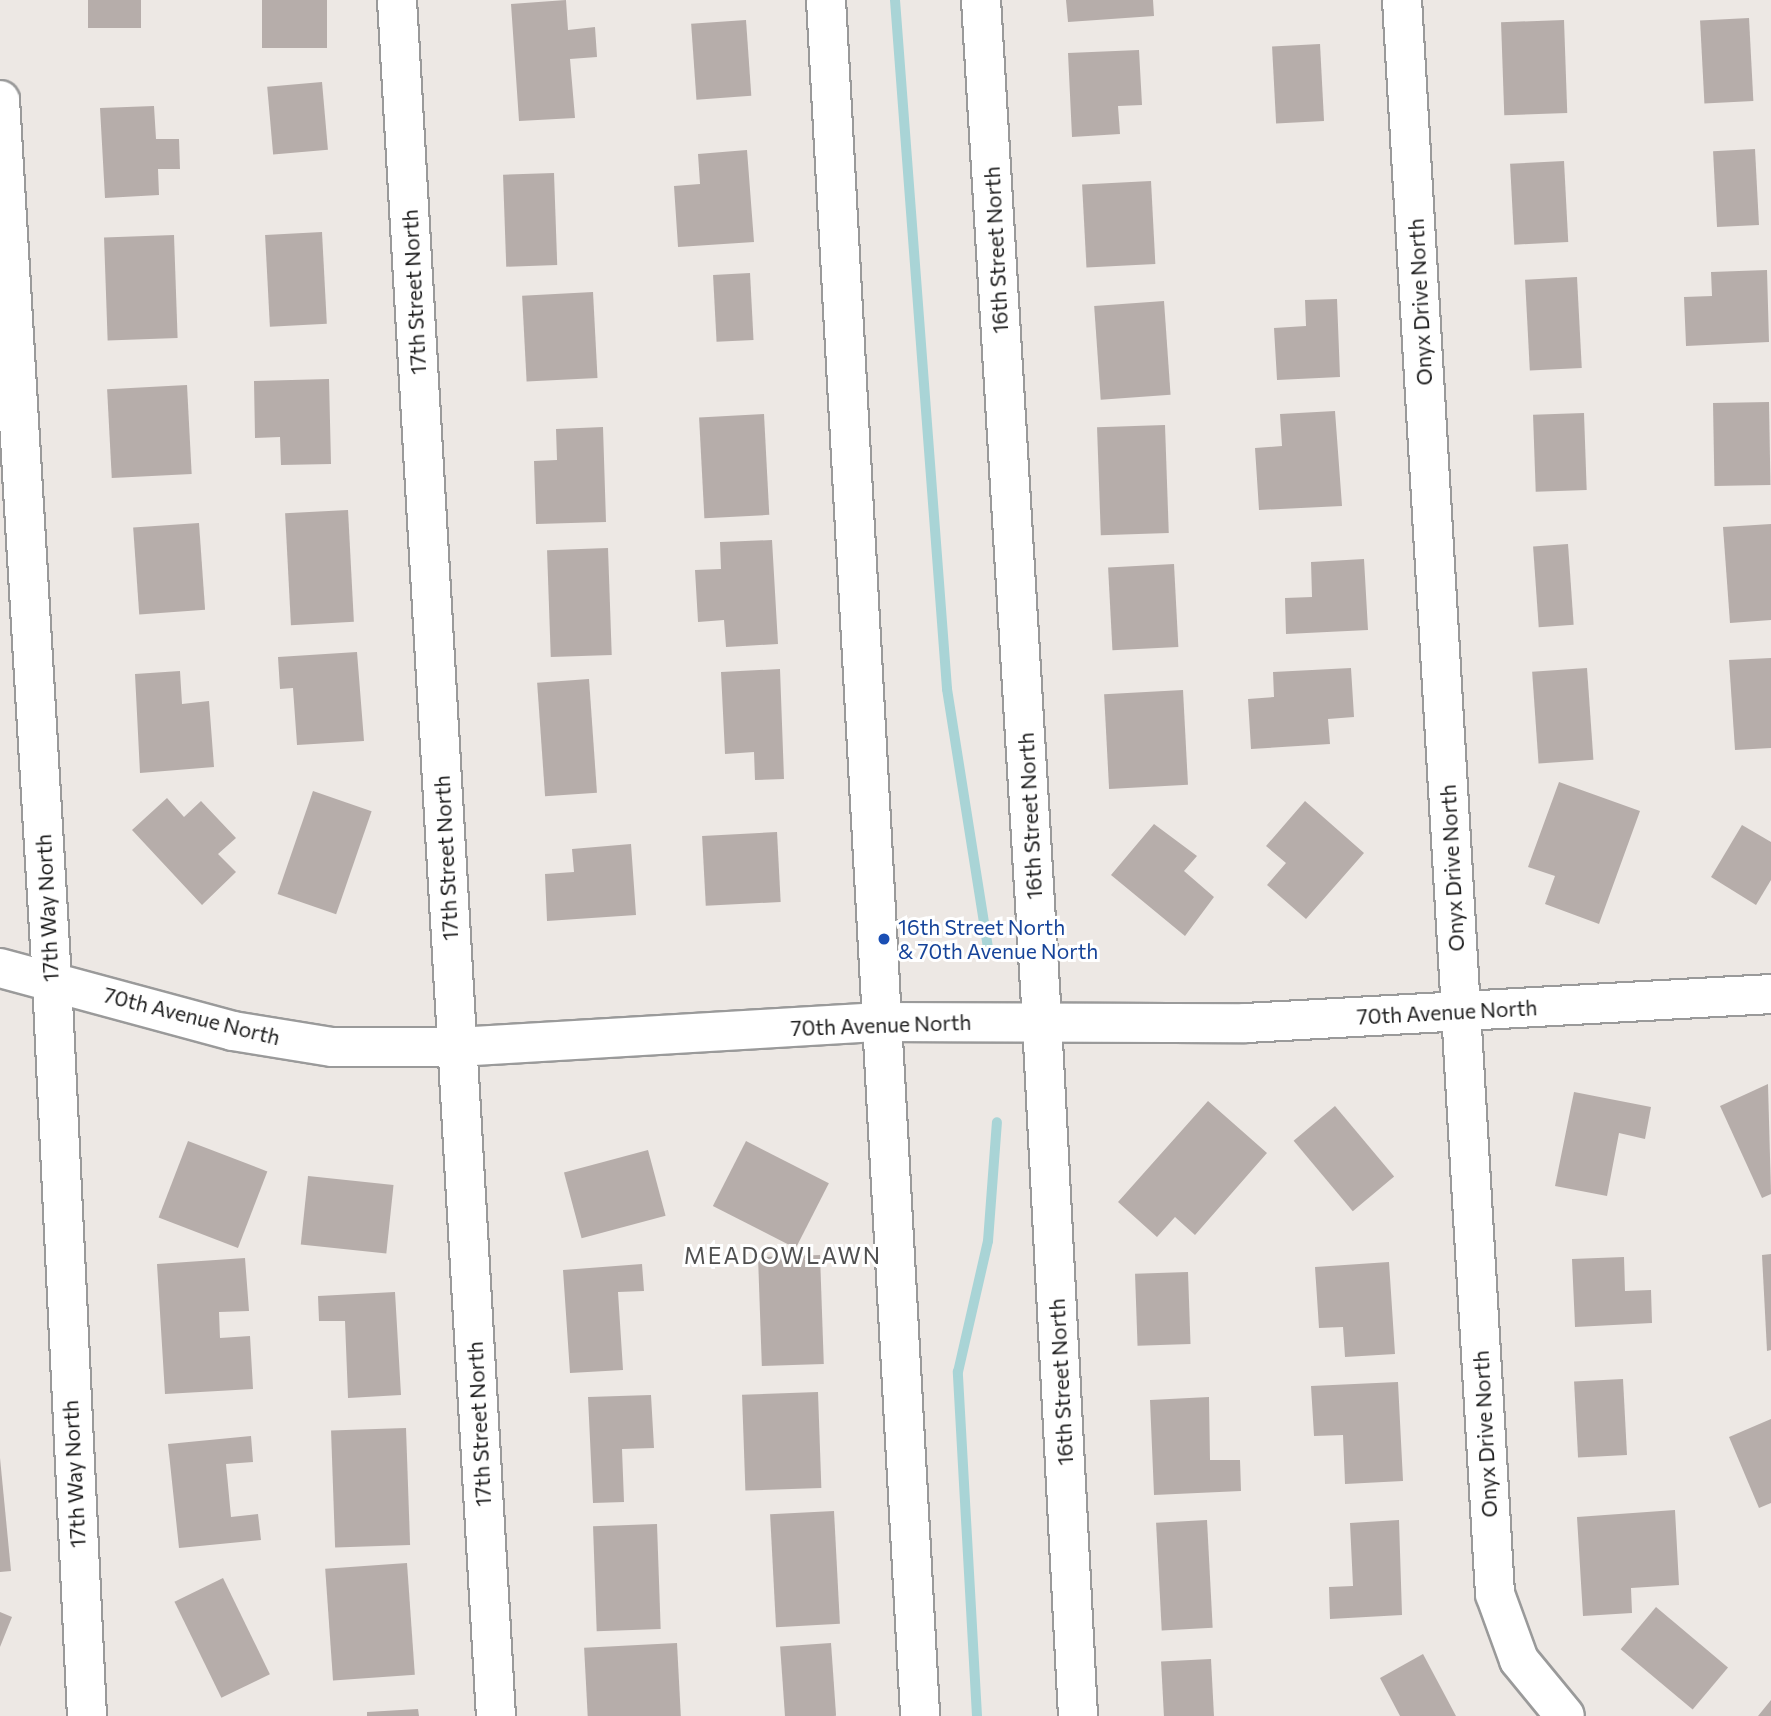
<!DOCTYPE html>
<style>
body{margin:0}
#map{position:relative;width:1771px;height:1716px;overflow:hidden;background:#ede8e4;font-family:Commissioner,sans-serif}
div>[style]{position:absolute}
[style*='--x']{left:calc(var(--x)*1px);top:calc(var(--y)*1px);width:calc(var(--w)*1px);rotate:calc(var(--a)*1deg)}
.stream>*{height:10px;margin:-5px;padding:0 5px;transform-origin:5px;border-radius:5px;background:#a9d4d6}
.building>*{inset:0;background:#b6adaa;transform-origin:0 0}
.roads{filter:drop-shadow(2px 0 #9a9a9a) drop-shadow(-2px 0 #9a9a9a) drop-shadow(0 2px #9a9a9a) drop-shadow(0 -2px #9a9a9a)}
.minor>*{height:38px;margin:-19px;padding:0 19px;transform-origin:19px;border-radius:19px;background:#fff}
.tertiary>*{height:38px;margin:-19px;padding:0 19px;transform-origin:19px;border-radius:19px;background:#fff}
.dots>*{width:19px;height:19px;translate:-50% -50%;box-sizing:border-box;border:4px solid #fff;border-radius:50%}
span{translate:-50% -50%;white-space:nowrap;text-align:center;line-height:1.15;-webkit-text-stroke:6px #fff;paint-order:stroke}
.street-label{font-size:21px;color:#1d1d1d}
.transit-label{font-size:21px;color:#164399}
.left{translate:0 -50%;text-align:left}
.neighbourhood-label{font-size:23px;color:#505050;letter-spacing:2px}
</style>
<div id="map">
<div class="stream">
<div style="--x:895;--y:0;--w:691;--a:85.68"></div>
<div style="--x:947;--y:689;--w:261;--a:81"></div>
<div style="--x:977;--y:1716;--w:345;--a:-93.2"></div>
<div style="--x:958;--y:1372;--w:134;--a:-77.1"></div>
<div style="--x:988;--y:1241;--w:119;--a:-85.7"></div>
</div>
<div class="building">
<div style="left:88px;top:0;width:53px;height:28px"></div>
<div style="left:262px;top:0;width:65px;height:48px"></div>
<div style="clip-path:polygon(566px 0,568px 30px,595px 27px,597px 57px,570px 59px,575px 118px,519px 121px,511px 4px)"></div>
<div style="clip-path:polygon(1066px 0,1153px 0,1154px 16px,1068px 22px)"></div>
<div style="left:1749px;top:18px;width:83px;height:49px;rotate:87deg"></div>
<div style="left:746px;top:20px;width:76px;height:55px;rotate:86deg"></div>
<div style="left:1564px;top:20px;width:93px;height:63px;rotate:88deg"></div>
<div style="left:1320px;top:44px;width:77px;height:48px;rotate:87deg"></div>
<div style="clip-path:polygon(1139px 50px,1142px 105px,1118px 106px,1120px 134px,1072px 137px,1068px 53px)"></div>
<div style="left:322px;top:82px;width:68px;height:55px;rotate:85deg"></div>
<div style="clip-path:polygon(154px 106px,156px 139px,179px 139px,180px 169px,158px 169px,159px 195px,105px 198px,100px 108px)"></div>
<div style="left:1755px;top:149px;width:76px;height:42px;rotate:87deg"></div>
<div style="clip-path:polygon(747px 150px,754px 242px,678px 247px,674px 186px,700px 184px,698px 154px)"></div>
<div style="left:1564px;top:161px;width:81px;height:54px;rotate:87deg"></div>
<div style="left:554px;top:173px;width:92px;height:51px;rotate:88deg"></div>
<div style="left:1151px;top:181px;width:83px;height:69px;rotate:87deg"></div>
<div style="left:322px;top:232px;width:92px;height:57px;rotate:87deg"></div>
<div style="left:174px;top:235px;width:103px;height:70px;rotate:88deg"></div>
<div style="clip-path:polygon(1767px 270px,1769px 342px,1686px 346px,1684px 297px,1712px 296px,1711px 272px)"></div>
<div style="left:750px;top:273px;width:67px;height:37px;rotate:87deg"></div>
<div style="left:1577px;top:277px;width:91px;height:52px;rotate:87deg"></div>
<div style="left:593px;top:292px;width:86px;height:71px;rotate:87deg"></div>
<div style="clip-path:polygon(1337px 299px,1340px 377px,1277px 380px,1274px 328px,1306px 326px,1305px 300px)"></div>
<div style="left:1164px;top:301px;width:94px;height:70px;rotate:86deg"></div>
<div style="clip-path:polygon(329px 379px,331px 464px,281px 465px,280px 437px,255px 438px,254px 381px)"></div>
<div style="left:187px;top:385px;width:89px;height:80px;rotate:87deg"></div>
<div style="left:1769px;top:402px;width:83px;height:56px;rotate:89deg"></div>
<div style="clip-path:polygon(1335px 411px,1342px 506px,1259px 510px,1255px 448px,1282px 446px,1280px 414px)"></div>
<div style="left:1584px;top:413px;width:77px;height:51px;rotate:88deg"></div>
<div style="left:764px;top:414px;width:101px;height:65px;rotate:87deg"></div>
<div style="left:1165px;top:425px;width:108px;height:68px;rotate:88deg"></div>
<div style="clip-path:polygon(603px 427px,606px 522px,536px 524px,534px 461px,557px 460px,556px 429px)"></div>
<div style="left:348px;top:510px;width:112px;height:63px;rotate:87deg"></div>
<div style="left:199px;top:523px;width:87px;height:66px;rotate:86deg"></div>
<div style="clip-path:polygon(1771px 524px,1771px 620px,1730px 623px,1723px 527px)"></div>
<div style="clip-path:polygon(772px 540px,778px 644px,726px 647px,724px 620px,698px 622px,695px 570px,721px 569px,720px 542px)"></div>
<div style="left:1568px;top:544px;width:81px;height:35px;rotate:86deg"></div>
<div style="left:608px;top:548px;width:107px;height:61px;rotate:88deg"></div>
<div style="clip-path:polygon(1364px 559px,1368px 630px,1286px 634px,1285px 598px,1312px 597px,1311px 562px)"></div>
<div style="left:1174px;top:564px;width:83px;height:66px;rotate:87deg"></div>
<div style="clip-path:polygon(357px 652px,364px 741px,297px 745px,293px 688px,280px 689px,278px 657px)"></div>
<div style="clip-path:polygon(1771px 658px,1771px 748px,1735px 750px,1729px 660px)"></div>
<div style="clip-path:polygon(1351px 668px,1354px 717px,1328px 719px,1330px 744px,1251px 749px,1248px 699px,1274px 697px,1273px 672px)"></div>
<div style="left:1587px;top:668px;width:92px;height:55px;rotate:86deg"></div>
<div style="clip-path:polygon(780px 669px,784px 779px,755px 780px,754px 752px,725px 754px,721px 672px)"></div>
<div style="clip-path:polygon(180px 671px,182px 704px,209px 701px,214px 767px,140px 773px,135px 674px)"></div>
<div style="left:589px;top:679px;width:114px;height:52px;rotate:86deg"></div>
<div style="left:1183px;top:690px;width:95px;height:79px;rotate:87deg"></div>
<div style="clip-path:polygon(1559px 782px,1640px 811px,1599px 924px,1545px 904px,1555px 876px,1528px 867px)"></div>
<div style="left:313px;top:791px;width:62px;height:109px;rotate:19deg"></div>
<div style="clip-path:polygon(167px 798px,184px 817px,201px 801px,236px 838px,218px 854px,236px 872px,202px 905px,132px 830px)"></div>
<div style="clip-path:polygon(1305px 801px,1364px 853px,1306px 919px,1267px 885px,1286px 863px,1266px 846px)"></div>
<div style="clip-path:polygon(1154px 824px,1197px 856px,1184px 871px,1214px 897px,1185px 936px,1111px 875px)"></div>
<div style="clip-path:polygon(1742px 825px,1771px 842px,1771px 880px,1756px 905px,1711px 877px)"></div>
<div style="left:777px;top:832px;width:70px;height:75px;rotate:87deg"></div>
<div style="clip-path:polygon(631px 844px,636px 915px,547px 921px,545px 874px,574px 872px,572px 849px)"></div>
<div style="clip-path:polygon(1768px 1084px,1771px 1194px,1762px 1198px,1720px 1106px)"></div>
<div style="clip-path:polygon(1574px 1092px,1651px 1107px,1645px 1139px,1619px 1133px,1607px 1196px,1555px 1186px)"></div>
<div style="clip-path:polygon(1208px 1101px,1267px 1153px,1195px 1235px,1175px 1217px,1157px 1237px,1118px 1202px)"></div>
<div style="left:1335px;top:1106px;width:92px;height:54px;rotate:50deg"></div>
<div style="left:188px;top:1141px;width:85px;height:82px;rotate:21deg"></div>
<div style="left:746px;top:1141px;width:93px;height:73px;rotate:27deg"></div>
<div style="left:648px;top:1150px;width:68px;height:87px;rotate:75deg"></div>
<div style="left:308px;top:1176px;width:86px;height:69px;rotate:6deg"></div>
<div style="clip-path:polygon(1771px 1254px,1771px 1350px,1767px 1351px,1762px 1255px)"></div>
<div style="left:820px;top:1255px;width:109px;height:62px;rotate:88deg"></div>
<div style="clip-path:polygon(1624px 1257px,1625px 1291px,1651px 1290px,1652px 1323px,1575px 1327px,1572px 1259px)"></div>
<div style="clip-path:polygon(245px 1258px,249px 1311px,219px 1312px,220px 1338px,250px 1336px,253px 1389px,165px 1394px,157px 1264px)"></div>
<div style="clip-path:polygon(1389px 1262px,1395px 1354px,1345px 1357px,1343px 1327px,1319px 1328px,1315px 1267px)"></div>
<div style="clip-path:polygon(642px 1264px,644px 1291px,618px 1292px,623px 1370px,570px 1373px,563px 1270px)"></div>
<div style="left:1188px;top:1272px;width:72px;height:53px;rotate:88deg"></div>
<div style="clip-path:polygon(395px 1292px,401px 1395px,348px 1398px,345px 1321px,319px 1321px,318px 1296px)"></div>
<div style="left:1623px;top:1379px;width:76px;height:49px;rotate:87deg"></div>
<div style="clip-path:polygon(1398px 1382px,1403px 1481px,1345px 1484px,1343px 1435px,1314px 1436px,1311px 1386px)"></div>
<div style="left:818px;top:1392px;width:96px;height:76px;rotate:88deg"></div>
<div style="clip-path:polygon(651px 1395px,654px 1448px,622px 1449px,624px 1502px,593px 1503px,588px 1397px)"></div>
<div style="clip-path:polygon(1209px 1397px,1210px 1460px,1240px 1460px,1241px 1491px,1154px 1495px,1150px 1400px)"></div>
<div style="clip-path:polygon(1771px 1419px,1771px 1503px,1759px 1508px,1729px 1437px)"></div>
<div style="left:406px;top:1428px;width:117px;height:75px;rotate:88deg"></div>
<div style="clip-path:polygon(251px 1436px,253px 1462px,226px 1464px,231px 1517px,258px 1514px,261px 1540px,179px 1548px,168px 1444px)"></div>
<div style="clip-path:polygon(0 1458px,11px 1571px,0 1572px)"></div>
<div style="clip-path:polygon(1675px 1510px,1679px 1585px,1631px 1588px,1632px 1613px,1583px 1616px,1577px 1517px)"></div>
<div style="left:834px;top:1511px;width:113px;height:64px;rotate:87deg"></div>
<div style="left:1207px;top:1520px;width:108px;height:51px;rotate:87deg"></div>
<div style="clip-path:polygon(1399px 1520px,1402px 1615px,1330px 1619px,1329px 1587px,1353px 1586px,1350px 1523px)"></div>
<div style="left:657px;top:1524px;width:105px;height:64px;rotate:88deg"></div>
<div style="left:407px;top:1563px;width:112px;height:82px;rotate:86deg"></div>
<div style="left:223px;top:1578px;width:107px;height:54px;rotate:64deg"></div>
<div style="left:1656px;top:1607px;width:94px;height:55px;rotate:40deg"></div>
<div style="clip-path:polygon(0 1612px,12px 1617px,0 1647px)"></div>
<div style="left:677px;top:1643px;width:73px;height:93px;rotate:87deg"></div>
<div style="left:831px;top:1643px;width:73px;height:51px;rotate:86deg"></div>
<div style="clip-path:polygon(1423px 1654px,1456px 1716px,1400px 1716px,1380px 1678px)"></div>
<div style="left:1211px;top:1659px;width:57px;height:50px;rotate:87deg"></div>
<div style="clip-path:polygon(1771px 1700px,1771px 1716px,1758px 1716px)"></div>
<div style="clip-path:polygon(418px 1709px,419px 1716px,367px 1716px,367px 1712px)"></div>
</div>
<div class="roads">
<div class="minor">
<div style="--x:397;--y:0;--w:1719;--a:86.7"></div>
<div style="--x:1402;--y:0;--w:1597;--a:86.66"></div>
<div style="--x:1495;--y:1594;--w:70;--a:70"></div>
<div style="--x:1519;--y:1660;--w:72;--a:50.6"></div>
<div style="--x:0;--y:100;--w:882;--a:86.62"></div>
<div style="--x:52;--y:980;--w:737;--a:87.28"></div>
</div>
<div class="tertiary">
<div style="--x:826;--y:0;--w:1719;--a:86.86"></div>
<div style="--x:981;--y:0;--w:1024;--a:86.58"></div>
<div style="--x:1042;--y:1022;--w:695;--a:87.03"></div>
<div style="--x:0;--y:968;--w:241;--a:15.1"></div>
<div style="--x:233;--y:1031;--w:100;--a:9.2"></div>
<div style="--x:332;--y:1047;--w:125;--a:0"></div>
<div style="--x:457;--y:1047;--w:424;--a:-3.4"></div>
<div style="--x:880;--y:1022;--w:366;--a:0.2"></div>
<div style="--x:1246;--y:1023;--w:526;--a:-3.16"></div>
</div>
</div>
<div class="dots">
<div style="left:884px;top:939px;background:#1a4fb4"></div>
</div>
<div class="street-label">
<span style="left:996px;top:250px;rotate:-93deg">16th Street North</span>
<span style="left:414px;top:292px;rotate:-93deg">17th Street North</span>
<span style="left:1420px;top:302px;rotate:-93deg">Onyx Drive North</span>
<span style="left:1030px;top:816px;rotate:-93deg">16th Street North</span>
<span style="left:446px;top:858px;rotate:-93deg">17th Street North</span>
<span style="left:1452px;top:868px;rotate:-93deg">Onyx Drive North</span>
<span style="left:47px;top:908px;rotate:-93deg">17th Way North</span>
<span style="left:1447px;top:1012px;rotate:-3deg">70th Avenue North</span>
<span style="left:192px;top:1016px;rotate:14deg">70th Avenue North</span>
<span style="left:881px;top:1025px;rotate:-2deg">70th Avenue North</span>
<span style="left:1061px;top:1382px;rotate:-93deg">16th Street North</span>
<span style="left:479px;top:1424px;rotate:-93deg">17th Street North</span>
<span style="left:1485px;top:1434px;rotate:-93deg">Onyx Drive North</span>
<span style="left:74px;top:1474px;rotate:-93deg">17th Way North</span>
</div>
<div class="transit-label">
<span class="left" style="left:898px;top:939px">16th Street North<br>&amp; 70th Avenue North</span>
</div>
<div class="neighbourhood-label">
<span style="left:783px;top:1255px">MEADOWLAWN</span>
</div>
</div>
